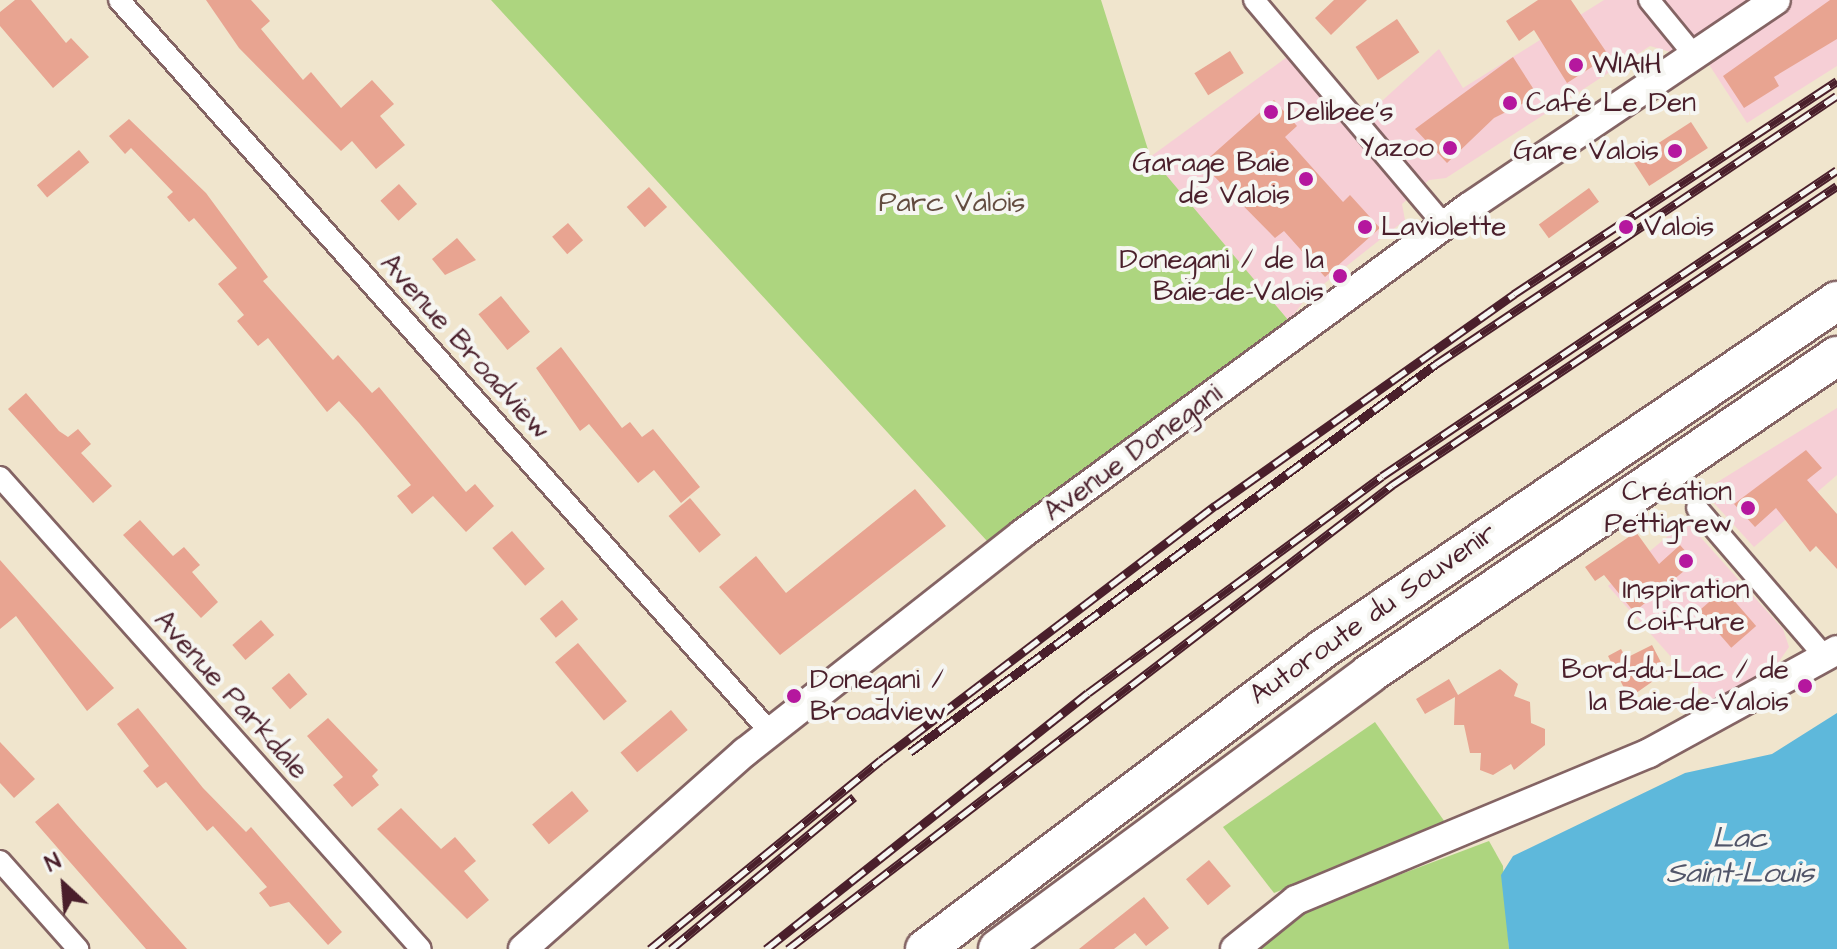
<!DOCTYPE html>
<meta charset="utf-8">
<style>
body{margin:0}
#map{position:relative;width:1837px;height:949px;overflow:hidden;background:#f0e5cd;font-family:"Architects Daughter",sans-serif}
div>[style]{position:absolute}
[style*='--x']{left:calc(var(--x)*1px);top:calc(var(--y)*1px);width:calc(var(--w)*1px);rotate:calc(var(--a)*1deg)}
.built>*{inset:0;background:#f6cfd6}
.green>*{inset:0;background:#add57f}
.water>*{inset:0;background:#5eb8db}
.building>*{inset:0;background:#e8a491;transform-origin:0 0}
.roads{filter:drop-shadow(2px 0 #846464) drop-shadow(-2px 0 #846464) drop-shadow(0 2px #846464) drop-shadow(0 -2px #846464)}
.street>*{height:20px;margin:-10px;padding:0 10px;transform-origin:10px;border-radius:10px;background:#fff}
.secondary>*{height:28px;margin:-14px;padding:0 14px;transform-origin:14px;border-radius:14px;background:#fff}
.highway>*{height:38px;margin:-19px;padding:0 19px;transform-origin:19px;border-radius:19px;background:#fff}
.rail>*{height:9px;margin-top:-4.5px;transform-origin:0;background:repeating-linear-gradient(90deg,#f6f6f2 0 18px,#4a1f2b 0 36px);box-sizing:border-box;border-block:2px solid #4a1f2b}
.dots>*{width:22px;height:22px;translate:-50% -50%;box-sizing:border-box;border:4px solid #f6f6f2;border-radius:50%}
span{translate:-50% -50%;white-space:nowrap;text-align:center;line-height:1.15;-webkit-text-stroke:8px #f6f6f2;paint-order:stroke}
.poi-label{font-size:28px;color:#4a1f2b}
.left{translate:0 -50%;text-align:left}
.right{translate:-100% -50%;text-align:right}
.park-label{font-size:28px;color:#634c40}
.street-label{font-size:28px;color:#4a1f2b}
.water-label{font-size:30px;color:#515569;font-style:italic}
.north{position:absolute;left:24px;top:845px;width:80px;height:80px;-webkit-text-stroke:6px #f6f6f2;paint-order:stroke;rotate:334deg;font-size:22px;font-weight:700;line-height:32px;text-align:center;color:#4a1f2b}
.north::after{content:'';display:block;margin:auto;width:28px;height:36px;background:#4a1f2b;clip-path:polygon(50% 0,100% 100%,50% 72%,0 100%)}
</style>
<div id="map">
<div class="built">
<div style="clip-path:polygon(1604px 0,1837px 0,1837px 66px,1747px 123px,1708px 63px,1650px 46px,1446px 178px,1429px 180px,1402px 204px,1405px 220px,1306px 298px,1289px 321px,1150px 157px,1298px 49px,1360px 121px,1439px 49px,1463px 88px)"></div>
<div style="clip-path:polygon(1837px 408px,1837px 475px,1754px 547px,1703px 491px)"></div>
<div style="clip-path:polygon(1686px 521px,1783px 629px,1789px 647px,1778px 663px,1712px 703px,1608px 586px)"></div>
</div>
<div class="green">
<div style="clip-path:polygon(491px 0,1101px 0,1150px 156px,1289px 321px,987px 541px)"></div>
<div style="clip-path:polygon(1375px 722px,1447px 825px,1274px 893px,1223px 827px)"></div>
<div style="clip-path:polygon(1489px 841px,1503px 866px,1509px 949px,1254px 949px,1311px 908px)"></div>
</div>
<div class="water">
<div style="clip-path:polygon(1837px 713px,1837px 949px,1509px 949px,1501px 875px,1513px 856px,1685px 773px,1772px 754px)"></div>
</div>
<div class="building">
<div style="clip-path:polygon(15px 0,31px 0,66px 43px,71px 38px,89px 57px,53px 88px,0 26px,0 12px)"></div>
<div style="clip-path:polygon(206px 0,251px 0,270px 21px,261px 29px,303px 80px,311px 72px,341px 108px,372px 80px,394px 104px,380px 116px,405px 145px,376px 169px,352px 141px,341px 151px,239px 48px)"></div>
<div style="clip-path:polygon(1334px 0,1367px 0,1331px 35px,1315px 18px)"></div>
<div style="clip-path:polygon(1538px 0,1571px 0,1609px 56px,1567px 83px,1534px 30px,1519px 41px,1506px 21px)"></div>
<div style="clip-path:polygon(1830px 0,1837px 0,1837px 39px,1774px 77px,1779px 86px,1744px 108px,1723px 76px)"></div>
<div style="left:1397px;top:19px;width:40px;height:50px;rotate:56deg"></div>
<div style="left:1230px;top:51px;width:26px;height:42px;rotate:58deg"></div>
<div style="clip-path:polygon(1513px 57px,1538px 96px,1494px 118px,1447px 163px,1415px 129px)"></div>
<div style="clip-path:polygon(1274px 100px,1297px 126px,1285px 137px,1343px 202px,1350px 195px,1380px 228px,1325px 277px,1284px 231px,1275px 238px,1202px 164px)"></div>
<div style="clip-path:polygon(129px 119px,206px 193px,268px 277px,263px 281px,333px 360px,338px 355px,372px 393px,379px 387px,466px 492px,475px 484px,494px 506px,466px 532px,433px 496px,412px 514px,397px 496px,411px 485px,359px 423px,339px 401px,327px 412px,268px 338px,258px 346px,237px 321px,244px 315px,218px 284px,237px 268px,194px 218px,189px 222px,167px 197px,173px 192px,131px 148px,125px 154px,109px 136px)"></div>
<div style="left:1691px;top:122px;width:31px;height:70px;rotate:57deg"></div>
<div style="left:79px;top:150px;width:16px;height:55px;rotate:50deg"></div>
<div style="left:399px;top:184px;width:27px;height:25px;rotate:48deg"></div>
<div style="left:649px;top:187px;width:27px;height:30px;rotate:48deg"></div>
<div style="left:1589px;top:188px;width:17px;height:62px;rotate:54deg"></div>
<div style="left:568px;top:223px;width:23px;height:21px;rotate:49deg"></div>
<div style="clip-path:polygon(457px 238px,476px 260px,445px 275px,432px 259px)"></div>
<div style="left:501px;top:296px;width:46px;height:29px;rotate:51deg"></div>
<div style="clip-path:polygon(561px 347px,622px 428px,630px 422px,642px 437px,653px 429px,700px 487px,681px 503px,654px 470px,638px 483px,589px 424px,580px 431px,536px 368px)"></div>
<div style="clip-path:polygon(26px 393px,59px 431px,68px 437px,78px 429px,91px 444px,81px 453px,112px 486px,93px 503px,8px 409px)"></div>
<div style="clip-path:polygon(1806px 450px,1822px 468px,1807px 480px,1837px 514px,1837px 569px,1816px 546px,1810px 552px,1776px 508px,1755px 527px,1734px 504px)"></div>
<div style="clip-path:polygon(915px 489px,946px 526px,780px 655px,719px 587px,756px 556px,786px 593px)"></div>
<div style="left:690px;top:498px;width:48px;height:28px;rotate:50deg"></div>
<div style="clip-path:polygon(140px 520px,173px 556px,184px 547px,200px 565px,192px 572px,218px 602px,201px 618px,123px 535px)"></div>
<div style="left:512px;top:531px;width:50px;height:26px;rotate:49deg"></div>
<div style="clip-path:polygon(1636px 532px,1659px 564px,1680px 545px,1695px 562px,1634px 612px,1604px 575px,1595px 581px,1585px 567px)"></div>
<div style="clip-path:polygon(0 560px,114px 688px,87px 711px,16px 616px,0 629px)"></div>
<div style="left:1724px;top:589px;width:49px;height:33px;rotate:49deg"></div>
<div style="left:562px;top:600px;width:25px;height:29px;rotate:50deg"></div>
<div style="left:261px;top:620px;width:20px;height:38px;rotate:49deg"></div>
<div style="left:578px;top:643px;width:76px;height:30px;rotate:50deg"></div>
<div style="clip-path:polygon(1652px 645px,1666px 672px,1629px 698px,1608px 656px,1621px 649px,1626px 658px)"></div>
<div style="clip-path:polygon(1500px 669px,1518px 684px,1514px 696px,1530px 702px,1531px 723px,1545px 729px,1545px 745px,1514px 770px,1511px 764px,1493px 775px,1480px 770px,1481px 753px,1470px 753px,1464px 725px,1454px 725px,1455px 697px,1425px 714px,1416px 699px,1449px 679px,1458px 695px)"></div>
<div style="left:289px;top:673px;width:28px;height:23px;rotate:49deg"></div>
<div style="clip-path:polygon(138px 708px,203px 788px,246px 832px,251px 827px,342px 932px,328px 945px,289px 902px,270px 907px,259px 893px,267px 887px,213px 826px,207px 831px,166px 782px,157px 788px,143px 771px,149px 766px,117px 724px)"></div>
<div style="left:671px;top:710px;width:26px;height:66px;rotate:50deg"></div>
<div style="clip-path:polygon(328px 718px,378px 770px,372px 776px,379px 785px,352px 807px,333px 785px,343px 777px,307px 736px)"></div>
<div style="clip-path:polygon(0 742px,35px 779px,14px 798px,0 783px)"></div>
<div style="left:572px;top:791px;width:26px;height:52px;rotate:50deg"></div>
<div style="clip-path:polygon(58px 803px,76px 824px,187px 949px,146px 949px,35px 822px)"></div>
<div style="clip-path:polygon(401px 808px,441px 849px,455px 837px,476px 861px,464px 871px,489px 900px,467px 919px,377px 829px)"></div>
<div style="left:1209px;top:860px;width:34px;height:30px;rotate:50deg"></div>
<div style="clip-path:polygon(1144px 897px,1169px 928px,1146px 946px,1135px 933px,1114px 949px,1079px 949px)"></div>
</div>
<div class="roads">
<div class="street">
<div style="--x:119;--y:0;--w:980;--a:48.35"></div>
<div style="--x:1254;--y:0;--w:296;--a:49.8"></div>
<div style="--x:1649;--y:0;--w:71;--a:50.7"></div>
<div style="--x:0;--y:477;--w:632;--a:48.27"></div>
<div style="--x:1697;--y:508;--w:196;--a:49.3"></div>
<div style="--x:0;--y:861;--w:118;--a:48.4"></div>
</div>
<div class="secondary">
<div style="--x:523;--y:949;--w:297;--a:-41.6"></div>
<div style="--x:745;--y:752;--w:352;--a:-38.2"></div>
<div style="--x:1022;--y:534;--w:554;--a:-36.19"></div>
<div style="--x:1469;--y:207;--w:370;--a:-34"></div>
<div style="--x:1235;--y:949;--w:78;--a:-38.8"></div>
<div style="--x:1296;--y:900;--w:382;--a:-22.6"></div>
<div style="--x:1649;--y:753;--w:214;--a:-28.7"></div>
</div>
<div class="highway">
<div style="--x:925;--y:949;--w:498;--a:-37"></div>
<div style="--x:1323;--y:649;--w:621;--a:-34.1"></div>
<div style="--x:998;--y:949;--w:462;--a:-36.5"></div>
<div style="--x:1369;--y:674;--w:566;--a:-34.2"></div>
</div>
</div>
<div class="rail">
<div style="--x:910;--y:752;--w:654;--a:-36.41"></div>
<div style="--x:1436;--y:364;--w:482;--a:-33.8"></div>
<div style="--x:650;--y:949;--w:298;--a:-39.3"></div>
<div style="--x:881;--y:760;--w:420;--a:-37.3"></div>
<div style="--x:1215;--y:506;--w:367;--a:-35.3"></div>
<div style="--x:1514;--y:294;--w:387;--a:-33.4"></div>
<div style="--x:671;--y:949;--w:238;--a:-39.7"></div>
<div style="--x:766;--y:949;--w:411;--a:-38.5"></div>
<div style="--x:1088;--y:693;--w:365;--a:-36.4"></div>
<div style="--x:1382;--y:476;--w:548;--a:-33.92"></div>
<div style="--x:788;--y:949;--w:762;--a:-37.53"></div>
<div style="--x:1392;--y:485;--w:536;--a:-33.9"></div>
</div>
<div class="dots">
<div style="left:1576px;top:65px;background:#b5179e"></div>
<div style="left:1510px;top:103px;background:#b5179e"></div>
<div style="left:1271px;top:112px;background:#b5179e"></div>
<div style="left:1450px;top:148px;background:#b5179e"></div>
<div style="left:1675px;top:151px;background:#b5179e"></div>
<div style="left:1306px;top:179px;background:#b5179e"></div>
<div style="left:1365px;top:227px;background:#b5179e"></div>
<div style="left:1626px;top:227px;background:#b5179e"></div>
<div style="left:1340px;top:276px;background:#b5179e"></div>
<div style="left:1748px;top:508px;background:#b5179e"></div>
<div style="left:1686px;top:561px;background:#b5179e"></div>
<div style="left:1805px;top:686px;background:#b5179e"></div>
<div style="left:794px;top:696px;background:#b5179e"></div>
</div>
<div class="poi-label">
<span class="left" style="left:1592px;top:65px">WIAIH</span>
<span class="left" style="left:1526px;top:103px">Café Le Den</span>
<span class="left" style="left:1287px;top:112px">Delibee's</span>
<span class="right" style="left:1434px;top:148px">Yazoo</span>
<span class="right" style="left:1659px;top:151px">Gare Valois</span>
<span class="right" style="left:1290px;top:179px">Garage Baie<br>de Valois</span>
<span class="left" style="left:1381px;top:227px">Laviolette</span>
<span class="left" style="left:1644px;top:227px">Valois</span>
<span class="right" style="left:1324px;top:276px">Donegani / de la<br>Baie-de-Valois</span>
<span class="right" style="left:1732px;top:508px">Création<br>Pettigrew</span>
<span style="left:1686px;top:606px">Inspiration<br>Coiffure</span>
<span class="right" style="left:1789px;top:686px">Bord-du-Lac / de<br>la Baie-de-Valois</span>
<span class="left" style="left:810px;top:696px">Donegani /<br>Broadview</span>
</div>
<div class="park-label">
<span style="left:952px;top:203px">Parc Valois</span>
</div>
<div class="street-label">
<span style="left:465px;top:347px;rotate:48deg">Avenue Broadview</span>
<span style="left:1133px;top:453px;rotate:-36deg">Avenue Donegani</span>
<span style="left:1373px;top:614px;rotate:-35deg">Autoroute du Souvenir</span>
<span style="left:231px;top:695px;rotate:48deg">Avenue Parkdale</span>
</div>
<div class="water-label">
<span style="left:1740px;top:855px">Lac<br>Saint-Louis</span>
</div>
<div class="north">N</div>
</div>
